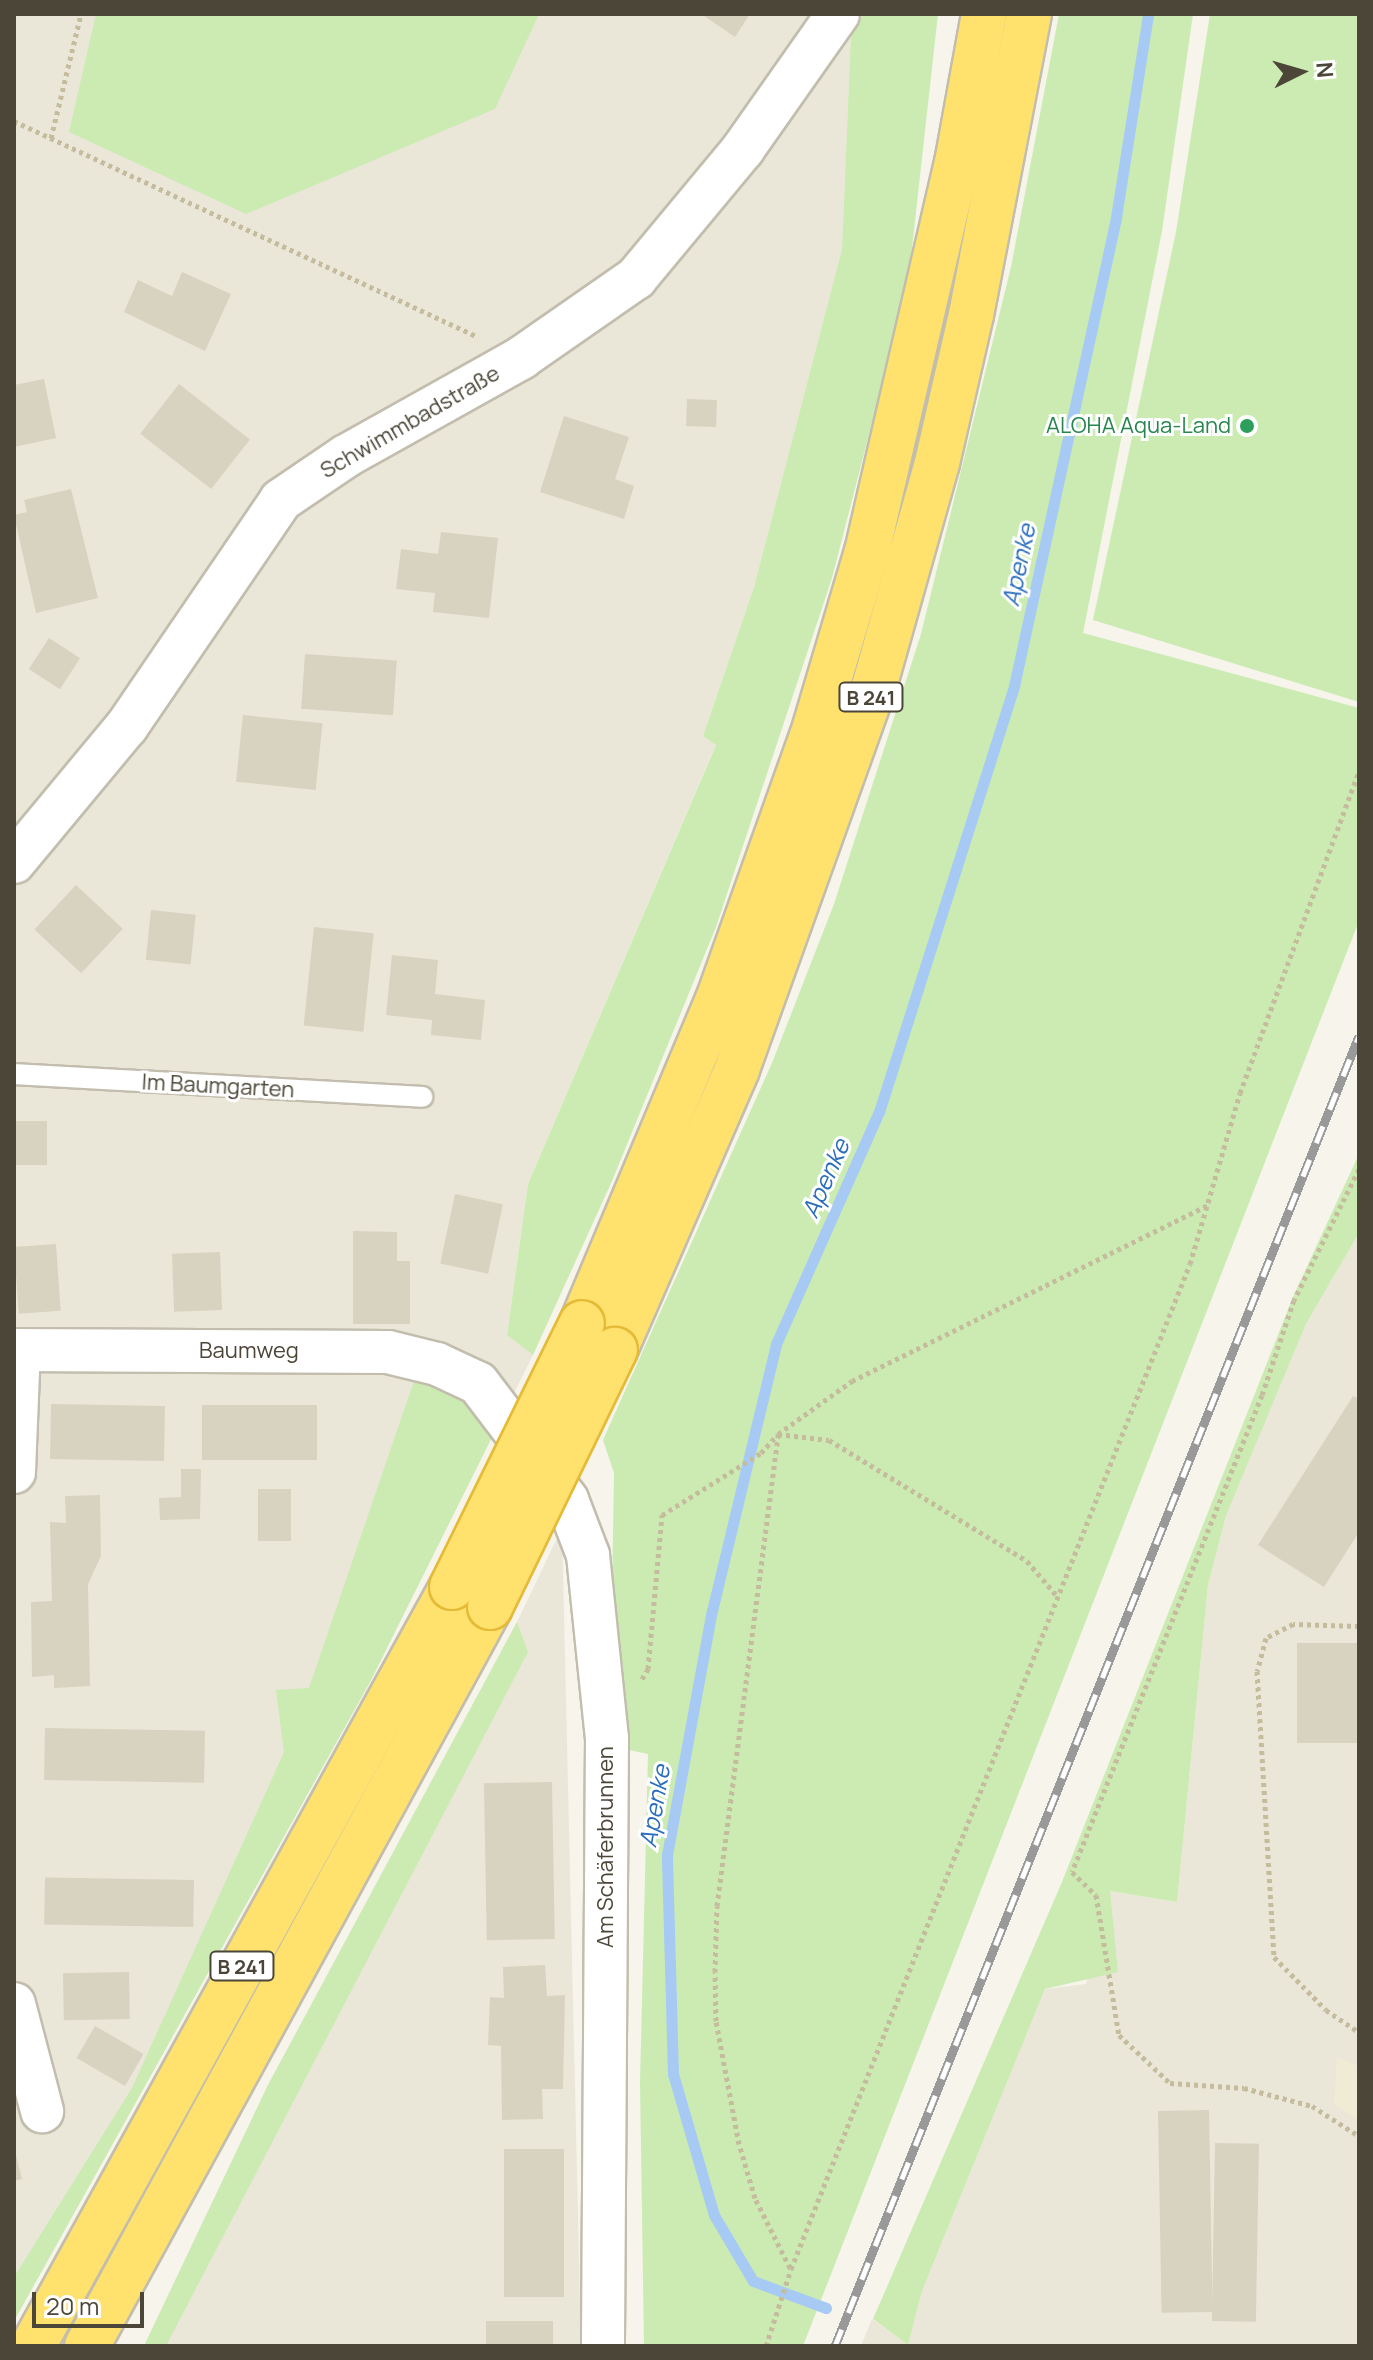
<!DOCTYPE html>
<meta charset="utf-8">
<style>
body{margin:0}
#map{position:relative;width:1373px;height:2360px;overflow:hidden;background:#f6f4eb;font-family:Manrope,sans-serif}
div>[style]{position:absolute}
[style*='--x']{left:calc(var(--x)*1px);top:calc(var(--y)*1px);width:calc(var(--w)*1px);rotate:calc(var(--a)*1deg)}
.residential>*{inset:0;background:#eae7d9}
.education>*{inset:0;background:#efebd4}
.green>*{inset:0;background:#cbebb3}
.stream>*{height:11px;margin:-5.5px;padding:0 5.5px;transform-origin:5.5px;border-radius:5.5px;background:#a6caf4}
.building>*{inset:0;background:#d8d2c0;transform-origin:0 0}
.path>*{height:5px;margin-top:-2.5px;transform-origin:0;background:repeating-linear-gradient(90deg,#c5bc9d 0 4px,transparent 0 8px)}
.roads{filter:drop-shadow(2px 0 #c2bdad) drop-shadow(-2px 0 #c2bdad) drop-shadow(0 2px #c2bdad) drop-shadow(0 -2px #c2bdad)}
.lane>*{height:20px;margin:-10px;padding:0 10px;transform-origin:10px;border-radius:10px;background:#fff}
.street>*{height:42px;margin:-21px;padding:0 21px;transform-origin:21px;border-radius:21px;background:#fff}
.highway>*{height:44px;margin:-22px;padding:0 22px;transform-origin:22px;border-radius:22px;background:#ffe16d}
.rail>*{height:9px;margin-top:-4.5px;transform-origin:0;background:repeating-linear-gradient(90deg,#fff 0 18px,#999 0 36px);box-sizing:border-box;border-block:2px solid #999}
.bridges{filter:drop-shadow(2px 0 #e5ba36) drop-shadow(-2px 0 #e5ba36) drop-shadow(0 2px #e5ba36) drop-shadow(0 -2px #e5ba36)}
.highway-bridge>*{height:44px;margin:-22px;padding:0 22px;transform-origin:22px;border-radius:22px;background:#ffe16d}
.dots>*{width:22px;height:22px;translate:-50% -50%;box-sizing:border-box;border:4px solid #fff;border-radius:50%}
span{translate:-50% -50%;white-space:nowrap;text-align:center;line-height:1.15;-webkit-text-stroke:6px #fff;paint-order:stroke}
.shield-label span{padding:2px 6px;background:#fff;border:2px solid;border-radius:6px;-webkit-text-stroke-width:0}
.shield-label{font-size:20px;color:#4b4638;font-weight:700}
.street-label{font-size:22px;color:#4b4638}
.leisure-label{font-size:22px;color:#27864d}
.right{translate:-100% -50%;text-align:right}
.water-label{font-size:24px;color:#2b6dbd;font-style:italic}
.frame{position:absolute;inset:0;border:16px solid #4b4638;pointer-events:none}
.north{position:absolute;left:1261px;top:32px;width:80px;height:80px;-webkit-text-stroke:6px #fff;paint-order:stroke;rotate:85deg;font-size:22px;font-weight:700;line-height:32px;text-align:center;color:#4b4638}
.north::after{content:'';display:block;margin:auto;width:28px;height:36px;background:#4b4638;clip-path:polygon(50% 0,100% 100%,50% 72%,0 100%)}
.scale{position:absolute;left:32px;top:2292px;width:112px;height:36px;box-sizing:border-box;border:4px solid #4b4638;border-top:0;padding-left:10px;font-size:24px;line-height:28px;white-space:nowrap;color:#4b4638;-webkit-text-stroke:6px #fff;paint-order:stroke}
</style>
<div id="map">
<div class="residential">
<div style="clip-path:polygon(14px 14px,864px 14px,851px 34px,842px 249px,754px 587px,703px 736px,716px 744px,528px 1184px,507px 1334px,533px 1355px,370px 1682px,14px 2321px)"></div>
<div style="clip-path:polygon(1359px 1233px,1359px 2346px,861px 2346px,872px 2319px,908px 2345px,922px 2291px,1045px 1989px,1086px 1984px,1110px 1891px,1177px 1902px,1208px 1585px,1226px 1516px,1306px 1324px)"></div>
<div style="clip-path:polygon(562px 1528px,581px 2346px,144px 2346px,268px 2085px,517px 1622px)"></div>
</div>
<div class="education">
<div style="clip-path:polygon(1337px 2057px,1359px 2066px,1359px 2120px,1334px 2104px)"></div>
</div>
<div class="green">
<div style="clip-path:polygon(96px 14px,539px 14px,495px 109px,246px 214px,69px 132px)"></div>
<div style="clip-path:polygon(864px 14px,938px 14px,910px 266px,891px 349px,832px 578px,716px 927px,612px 1181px,533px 1355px,507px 1335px,528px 1184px,716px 745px,703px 736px,754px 587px,842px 249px,851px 33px)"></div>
<div style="clip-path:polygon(1059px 14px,1193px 14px,1162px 231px,1083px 633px,1359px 708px,1359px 921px,803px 2346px,644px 2346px,640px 2083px,648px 1754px,624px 1749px,610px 1713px,614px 1473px,603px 1440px,772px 1063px,834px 904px,921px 634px,1011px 267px)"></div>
<div style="clip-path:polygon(1210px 14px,1359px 14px,1359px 702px,1093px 620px,1176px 232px)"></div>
<div style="clip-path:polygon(1359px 1154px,1359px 1233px,1306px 1324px,1226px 1516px,1208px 1585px,1177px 1902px,1110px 1891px,1118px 1972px,1045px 1989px,922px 2291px,908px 2345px,873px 2319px,1062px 1882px,1293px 1297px)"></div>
<div style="clip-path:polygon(418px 1369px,500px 1421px,370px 1682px,14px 2321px,14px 2277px,132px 2088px,284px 1752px,276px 1690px,309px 1688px)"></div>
<div style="clip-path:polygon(517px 1622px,528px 1652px,166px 2346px,144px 2346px,268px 2085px)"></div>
</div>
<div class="stream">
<div style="--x:826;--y:2308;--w:78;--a:-159.7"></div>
<div style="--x:753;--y:2281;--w:77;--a:-120.6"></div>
<div style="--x:714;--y:2215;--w:147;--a:-106.2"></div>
<div style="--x:673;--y:2074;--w:219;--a:-91.6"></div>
<div style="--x:667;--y:1855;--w:248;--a:-79.6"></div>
<div style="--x:712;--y:1611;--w:275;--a:-76.5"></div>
<div style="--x:776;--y:1344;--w:254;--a:-66.1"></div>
<div style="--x:879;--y:1112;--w:447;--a:-72.4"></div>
<div style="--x:1014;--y:686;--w:480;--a:-77.7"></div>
<div style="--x:1116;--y:217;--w:206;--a:-81"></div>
</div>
<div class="building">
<div style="clip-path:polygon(701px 14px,750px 14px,735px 37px)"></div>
<div style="clip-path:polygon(182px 272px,231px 294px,205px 351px,124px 312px,138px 280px,172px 296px)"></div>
<div style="clip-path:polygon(44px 379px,56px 438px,14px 447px,14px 385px)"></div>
<div style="left:179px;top:384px;width:90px;height:63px;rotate:38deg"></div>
<div style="left:687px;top:399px;width:30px;height:27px;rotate:2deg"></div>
<div style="clip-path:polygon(564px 416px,629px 437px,615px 479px,634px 486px,624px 519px,540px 492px)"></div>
<div style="clip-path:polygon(71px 489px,98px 598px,36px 613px,14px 515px,27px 512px,24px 500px)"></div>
<div style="clip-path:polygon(441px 532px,498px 538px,489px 618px,433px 612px,435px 593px,396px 589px,401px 549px,438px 554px)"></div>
<div style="left:49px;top:638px;width:37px;height:37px;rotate:33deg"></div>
<div style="left:305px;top:654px;width:92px;height:55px;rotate:4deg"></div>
<div style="left:243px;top:715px;width:80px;height:67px;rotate:6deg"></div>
<div style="left:76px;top:885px;width:64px;height:61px;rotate:43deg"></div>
<div style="left:151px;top:910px;width:45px;height:50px;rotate:6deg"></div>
<div style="left:314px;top:927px;width:60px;height:99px;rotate:6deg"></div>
<div style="clip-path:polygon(392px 955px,438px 960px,435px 994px,485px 1000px,481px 1040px,431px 1035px,432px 1020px,386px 1015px)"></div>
<div style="left:14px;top:1121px;width:33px;height:44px"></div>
<div style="left:455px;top:1194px;width:49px;height:71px;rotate:12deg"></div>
<div style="clip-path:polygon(353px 1231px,397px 1232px,397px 1261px,410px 1261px,410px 1324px,353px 1324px)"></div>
<div style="left:56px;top:1244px;width:67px;height:42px;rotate:86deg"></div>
<div style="left:220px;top:1252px;width:58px;height:48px;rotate:88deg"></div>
<div style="clip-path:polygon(1353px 1396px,1359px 1399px,1359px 1532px,1324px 1587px,1258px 1545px)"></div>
<div style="left:51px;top:1404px;width:114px;height:55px;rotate:1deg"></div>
<div style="left:202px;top:1405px;width:115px;height:55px"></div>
<div style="clip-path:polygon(181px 1469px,201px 1469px,200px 1519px,160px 1520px,159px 1498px,181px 1497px)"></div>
<div style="left:258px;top:1489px;width:33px;height:52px"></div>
<div style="clip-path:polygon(100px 1495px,101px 1556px,88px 1584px,90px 1686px,54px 1688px,54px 1675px,32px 1677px,31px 1602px,52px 1601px,50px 1522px,66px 1523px,65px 1496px)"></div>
<div style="left:1297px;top:1643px;width:62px;height:100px"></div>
<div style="left:45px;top:1728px;width:160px;height:52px;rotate:1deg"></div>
<div style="left:552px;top:1782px;width:157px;height:68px;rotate:89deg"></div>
<div style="left:194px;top:1880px;width:47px;height:149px;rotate:91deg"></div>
<div style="clip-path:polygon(545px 1965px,547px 1996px,565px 1995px,563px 2089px,542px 2089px,543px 2119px,502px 2120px,501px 2046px,488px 2045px,490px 1997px,504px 1998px,503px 1967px)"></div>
<div style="left:129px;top:1972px;width:47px;height:66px;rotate:89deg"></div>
<div style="left:95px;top:2026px;width:56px;height:37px;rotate:30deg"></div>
<div style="left:1209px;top:2110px;width:202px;height:51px;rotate:89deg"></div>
<div style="left:1215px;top:2143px;width:44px;height:178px;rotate:1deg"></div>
<div style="clip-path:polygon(14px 2147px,22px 2179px,14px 2181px)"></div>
<div style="left:564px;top:2149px;width:148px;height:60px;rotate:90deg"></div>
<div style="left:553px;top:2321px;width:25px;height:67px;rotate:90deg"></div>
</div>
<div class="path">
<div style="--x:14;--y:121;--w:512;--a:24.96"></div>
<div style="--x:51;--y:138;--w:128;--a:-76.4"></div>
<div style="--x:1359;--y:1169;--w:146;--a:116.4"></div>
<div style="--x:1294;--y:1300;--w:100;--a:108.6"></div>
<div style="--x:1262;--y:1395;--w:513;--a:111.72"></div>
<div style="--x:1072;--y:1872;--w:33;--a:44"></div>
<div style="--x:1096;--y:1895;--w:142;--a:80.7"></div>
<div style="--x:1119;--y:2035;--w:70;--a:43.3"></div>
<div style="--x:1170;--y:2083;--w:74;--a:3.9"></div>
<div style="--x:1244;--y:2088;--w:70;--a:14.8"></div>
<div style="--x:1312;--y:2106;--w:56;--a:32.6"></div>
<div style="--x:1359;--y:1626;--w:66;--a:-178.3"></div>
<div style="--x:1293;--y:1624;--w:30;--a:153"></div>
<div style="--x:1266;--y:1638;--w:34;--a:105"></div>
<div style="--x:1257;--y:1671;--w:287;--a:86.6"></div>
<div style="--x:1274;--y:1957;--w:74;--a:45.5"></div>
<div style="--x:1326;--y:2010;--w:40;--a:34"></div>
<div style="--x:642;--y:1679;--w:12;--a:-59"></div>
<div style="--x:648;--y:1669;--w:155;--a:-84.8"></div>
<div style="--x:662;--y:1515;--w:117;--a:-32.1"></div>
<div style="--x:761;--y:1453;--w:25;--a:-48"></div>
<div style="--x:778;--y:1434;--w:51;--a:6.7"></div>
<div style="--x:829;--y:1440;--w:232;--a:31.4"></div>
<div style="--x:1027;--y:1561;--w:48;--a:49.3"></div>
<div style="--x:790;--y:2268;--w:78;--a:-116.6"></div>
<div style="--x:755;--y:2198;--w:56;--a:-106.5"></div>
<div style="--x:739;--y:2144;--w:125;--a:-100.6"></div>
<div style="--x:716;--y:2021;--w:49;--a:-91.2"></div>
<div style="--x:715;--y:1972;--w:66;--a:-88.3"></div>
<div style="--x:717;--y:1906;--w:476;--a:-82.6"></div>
<div style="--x:778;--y:1434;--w:91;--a:-35.6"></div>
<div style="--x:852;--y:1381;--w:399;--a:-26.3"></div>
<div style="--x:766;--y:2346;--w:81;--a:-72"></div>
<div style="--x:791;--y:2269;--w:1081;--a:-68.35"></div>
<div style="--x:1190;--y:1264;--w:178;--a:-73.7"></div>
<div style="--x:1240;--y:1093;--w:342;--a:-69.7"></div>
</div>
<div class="roads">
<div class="lane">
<div style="--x:14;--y:1074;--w:409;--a:3.2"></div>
</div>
<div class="street">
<div style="--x:14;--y:862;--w:177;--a:-50.3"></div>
<div style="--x:127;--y:726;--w:273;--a:-55.7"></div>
<div style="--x:281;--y:500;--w:78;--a:-34.1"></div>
<div style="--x:346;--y:456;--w:201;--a:-29.2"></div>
<div style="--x:521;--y:358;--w:140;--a:-34.8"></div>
<div style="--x:636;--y:278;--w:168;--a:-50.3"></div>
<div style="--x:743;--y:149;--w:165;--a:-54.9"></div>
<div style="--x:14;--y:1350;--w:374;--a:0.3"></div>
<div style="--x:388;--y:1352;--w:50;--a:13.8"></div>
<div style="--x:437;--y:1364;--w:45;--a:24.9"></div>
<div style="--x:478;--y:1383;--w:147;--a:52.7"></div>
<div style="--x:567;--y:1500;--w:59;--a:69.1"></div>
<div style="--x:588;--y:1555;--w:184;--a:84.1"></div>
<div style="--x:607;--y:1738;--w:608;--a:90.38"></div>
<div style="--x:14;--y:1472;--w:122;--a:-87.7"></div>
<div style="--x:14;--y:2004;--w:111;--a:75.3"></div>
</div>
<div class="highway">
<div style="--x:582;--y:1323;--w:350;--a:-67.2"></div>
<div style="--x:718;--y:1000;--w:290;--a:-70.4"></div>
<div style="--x:815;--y:727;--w:183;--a:-73.5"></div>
<div style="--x:867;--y:552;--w:399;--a:-77"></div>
<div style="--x:957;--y:163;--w:151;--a:-79.7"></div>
<div style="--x:615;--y:1350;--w:306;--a:-66.5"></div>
<div style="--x:737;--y:1069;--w:413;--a:-70.3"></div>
<div style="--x:876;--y:680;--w:225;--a:-74.3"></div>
<div style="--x:937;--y:463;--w:152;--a:-77.1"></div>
<div style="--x:971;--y:315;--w:307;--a:-79.1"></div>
<div style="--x:33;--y:2346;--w:867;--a:-61.1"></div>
<div style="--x:87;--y:2346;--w:842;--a:-61.39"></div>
</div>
</div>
<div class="rail">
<div style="--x:835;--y:2346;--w:1411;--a:-68.2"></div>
</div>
<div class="bridges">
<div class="highway-bridge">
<div style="--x:452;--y:1587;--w:294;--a:-63.8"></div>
<div style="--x:490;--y:1607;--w:286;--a:-64.1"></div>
</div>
</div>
<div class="dots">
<div style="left:1247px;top:426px;background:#2e9e5b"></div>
</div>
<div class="shield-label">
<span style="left:871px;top:697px">B 241</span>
<span style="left:242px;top:1966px">B 241</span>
</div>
<div class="street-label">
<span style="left:410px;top:422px;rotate:-30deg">Schwimmbadstraße</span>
<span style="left:218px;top:1086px;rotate:3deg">Im Baumgarten</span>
<span style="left:249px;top:1351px">Baumweg</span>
<span style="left:606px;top:1847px;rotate:-90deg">Am Schäferbrunnen</span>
</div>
<div class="leisure-label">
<span class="right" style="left:1231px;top:426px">ALOHA Aqua-Land</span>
</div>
<div class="water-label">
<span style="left:1018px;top:565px;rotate:-78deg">Apenke</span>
<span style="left:825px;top:1178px;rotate:-66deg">Apenke</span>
<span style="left:654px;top:1806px;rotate:-80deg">Apenke</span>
</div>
<div class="frame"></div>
<div class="north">N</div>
<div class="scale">20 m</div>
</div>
